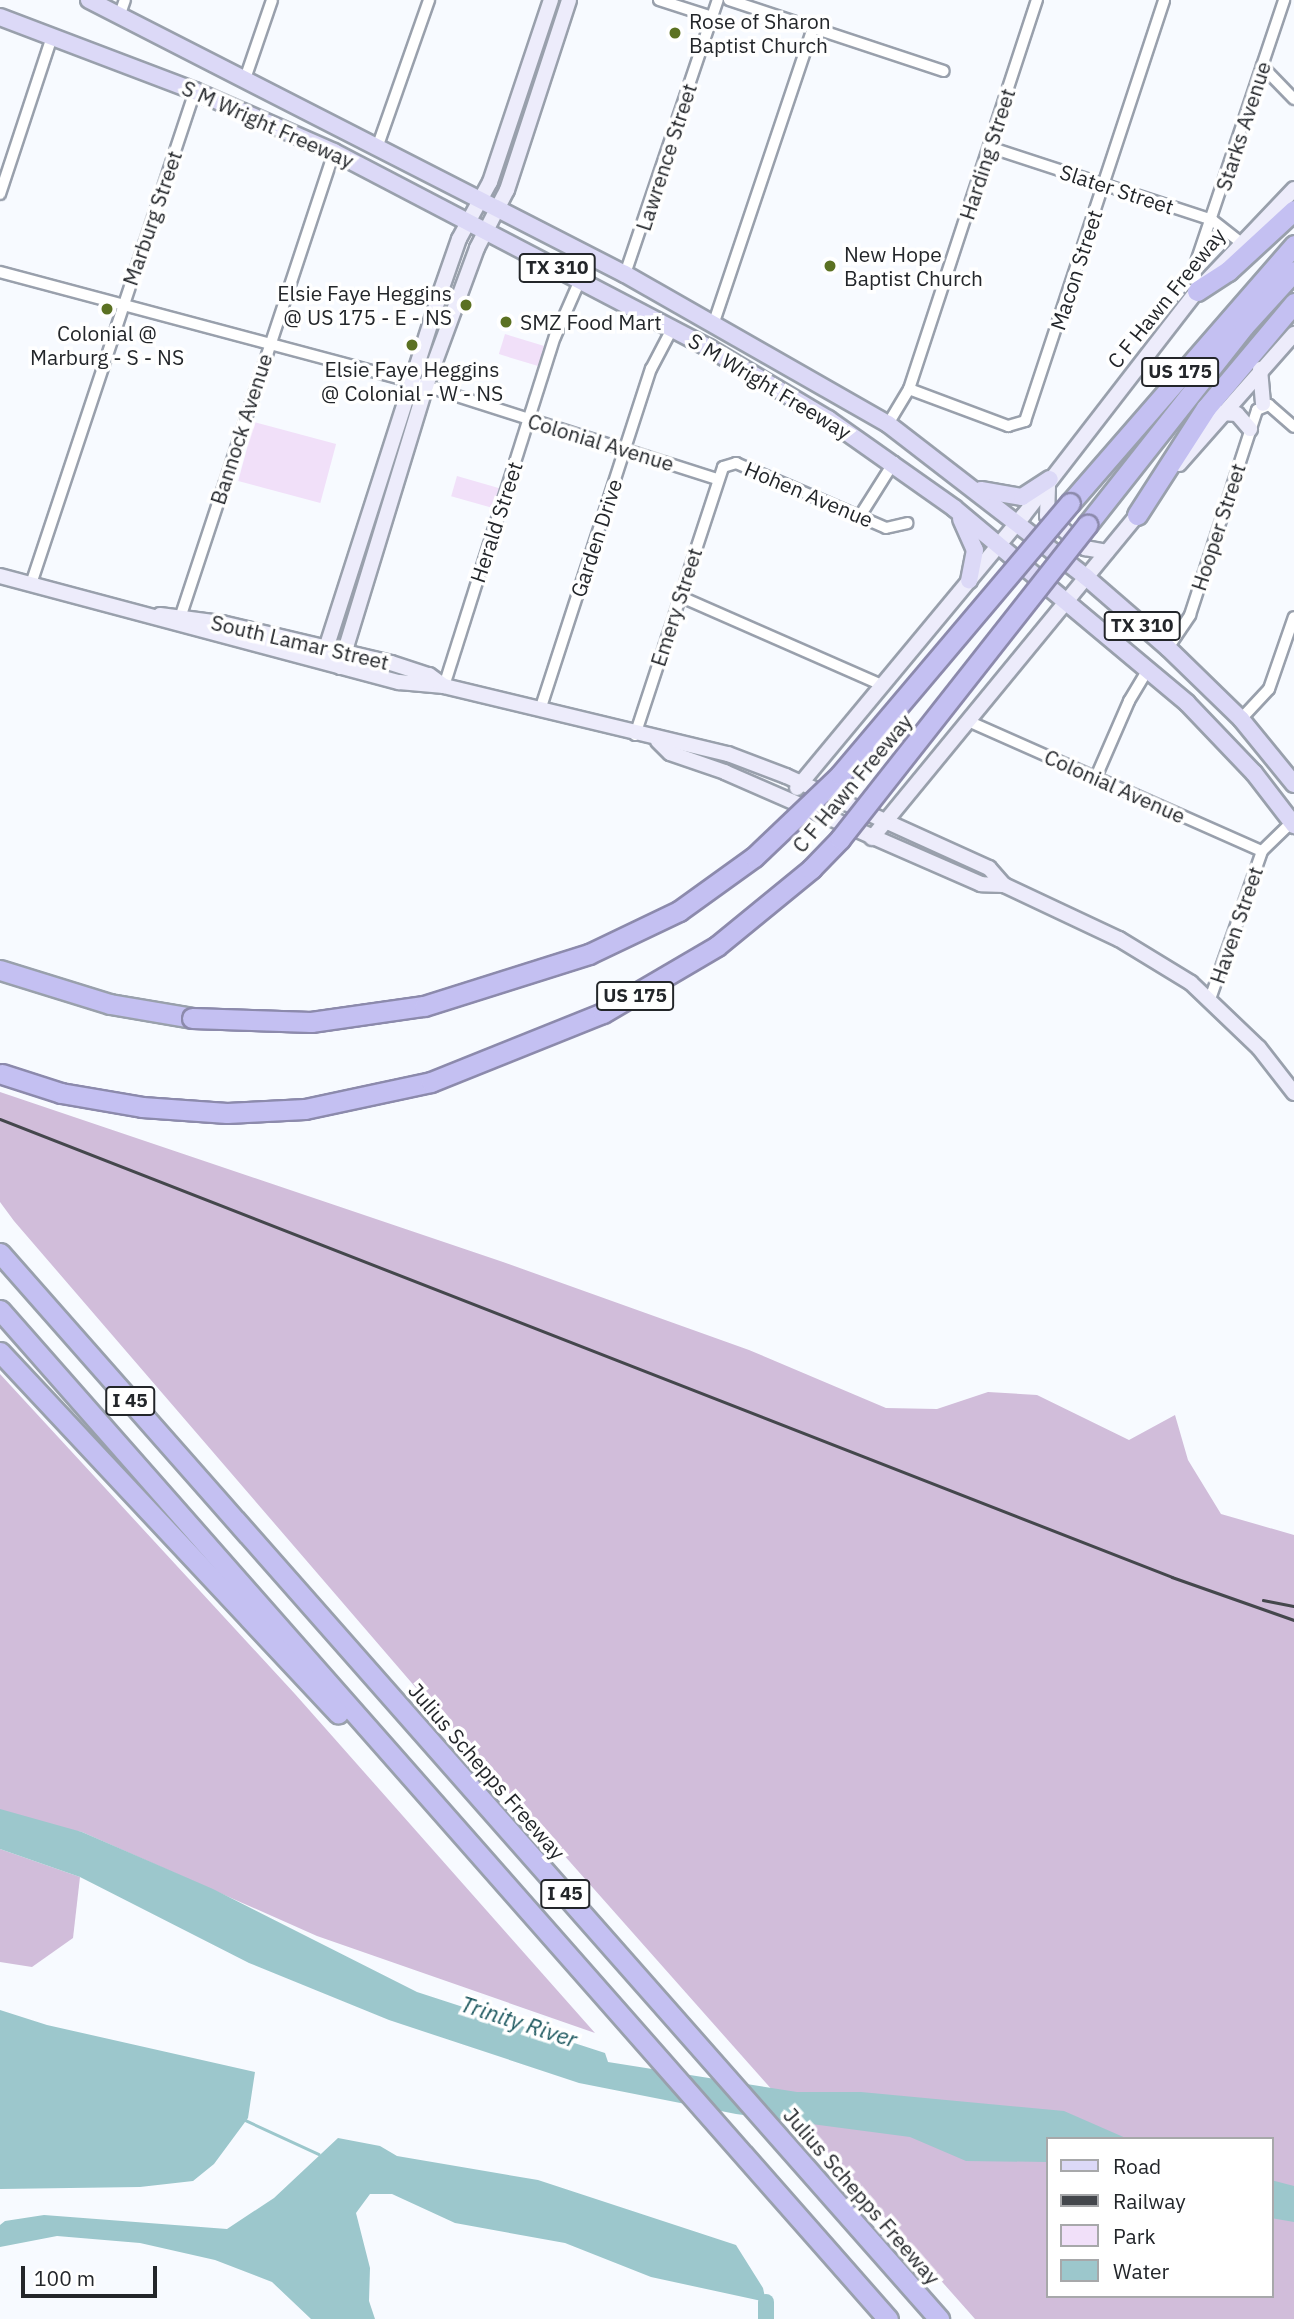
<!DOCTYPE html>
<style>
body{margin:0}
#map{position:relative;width:1294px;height:2319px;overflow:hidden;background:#f7faff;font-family:"IBM Plex Sans",sans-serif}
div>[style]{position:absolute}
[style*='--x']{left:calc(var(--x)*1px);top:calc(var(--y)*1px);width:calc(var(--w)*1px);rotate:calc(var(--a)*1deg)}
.green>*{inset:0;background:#f1e0f9;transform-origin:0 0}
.forest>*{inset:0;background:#d1bdda}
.water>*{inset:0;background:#9cc7cc}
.stream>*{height:2.5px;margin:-1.25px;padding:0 1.25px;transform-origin:1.25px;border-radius:1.25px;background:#9cc7cc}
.river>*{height:16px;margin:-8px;padding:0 8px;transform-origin:8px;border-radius:8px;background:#9cc7cc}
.roads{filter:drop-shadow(2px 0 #99a0ac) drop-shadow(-2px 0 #99a0ac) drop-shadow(0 2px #99a0ac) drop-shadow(0 -2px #99a0ac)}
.minor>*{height:10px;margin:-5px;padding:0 5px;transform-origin:5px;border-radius:5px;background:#fff}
.secondary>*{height:14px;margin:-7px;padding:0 7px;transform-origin:7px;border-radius:7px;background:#edecfb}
.primary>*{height:16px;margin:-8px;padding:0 8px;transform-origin:8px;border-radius:8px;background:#dcd9f7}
.motorway>*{height:19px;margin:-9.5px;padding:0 9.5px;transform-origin:9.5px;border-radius:9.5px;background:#c4c0f2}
.rail>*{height:2.5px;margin:-1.25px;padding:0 1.25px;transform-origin:1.25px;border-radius:1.25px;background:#44474c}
.bridges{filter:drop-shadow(2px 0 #8c8aac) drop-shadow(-2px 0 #8c8aac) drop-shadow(0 2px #8c8aac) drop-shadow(0 -2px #8c8aac)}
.motorway-bridge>*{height:19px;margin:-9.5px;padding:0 9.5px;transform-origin:9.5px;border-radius:9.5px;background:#c4c0f2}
.dots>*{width:19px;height:19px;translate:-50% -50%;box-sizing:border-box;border:4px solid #fff;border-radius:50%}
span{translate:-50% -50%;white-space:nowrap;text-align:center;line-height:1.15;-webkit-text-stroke:7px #fff;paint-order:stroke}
.shield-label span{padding:2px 5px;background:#fff;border:2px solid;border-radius:5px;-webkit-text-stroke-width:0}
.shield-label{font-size:19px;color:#23262a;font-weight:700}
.poi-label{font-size:21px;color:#23262a}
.left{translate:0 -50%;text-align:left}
.right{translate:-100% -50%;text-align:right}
.street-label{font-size:21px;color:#23262a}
.water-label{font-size:23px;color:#1d585f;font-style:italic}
.legend{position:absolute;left:1046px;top:2137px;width:228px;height:161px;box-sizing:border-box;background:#fff;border:2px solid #a7a8aa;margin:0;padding:9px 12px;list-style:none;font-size:21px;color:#23262a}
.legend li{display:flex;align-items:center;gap:14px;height:35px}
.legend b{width:35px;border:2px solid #a7a8aa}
.scale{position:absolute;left:21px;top:2266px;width:136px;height:32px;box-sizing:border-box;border:4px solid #23262a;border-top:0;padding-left:9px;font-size:21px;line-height:24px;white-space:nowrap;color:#23262a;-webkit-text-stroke:5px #fff;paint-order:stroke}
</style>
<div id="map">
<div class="green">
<div style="left:505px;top:334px;width:41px;height:21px;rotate:17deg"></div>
<div style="left:254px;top:422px;width:85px;height:61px;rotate:15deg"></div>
<div style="left:457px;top:476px;width:45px;height:21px;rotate:16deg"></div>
</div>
<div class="forest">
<div style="clip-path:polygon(evenodd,0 1092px,503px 1262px,749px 1350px,886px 1408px,937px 1409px,988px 1392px,1037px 1395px,1129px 1440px,1175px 1415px,1188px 1460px,1221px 1514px,1294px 1535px,1294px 2319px,975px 2319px,423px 1696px,14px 1221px,0 1202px,0 1092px,1047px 2139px,1271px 2139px,1271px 2296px,1047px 2296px,1047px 2139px)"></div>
<div style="clip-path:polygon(0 1374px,295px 1694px,595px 2033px,317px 1936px,82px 1832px,0 1819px)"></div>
<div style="clip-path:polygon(0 1849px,80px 1877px,73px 1938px,32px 1967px,0 1962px)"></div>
</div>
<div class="water">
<div style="clip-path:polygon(0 1809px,82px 1832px,213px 1889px,417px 1992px,605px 2053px,608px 2062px,797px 2092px,861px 2092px,1064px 2111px,1128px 2139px,1047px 2139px,1047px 2162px,966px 2161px,910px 2137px,736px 2114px,579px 2083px,389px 2020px,249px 1963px,80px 1877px,0 1849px)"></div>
<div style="clip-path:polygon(0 2010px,47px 2025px,255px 2072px,248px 2118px,214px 2164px,193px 2181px,140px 2187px,0 2189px)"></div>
<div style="clip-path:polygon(338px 2138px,380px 2146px,397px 2156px,538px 2180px,736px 2245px,763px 2288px,766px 2302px,651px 2277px,565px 2243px,455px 2223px,392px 2194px,370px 2194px,356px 2213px,370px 2268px,369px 2301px,375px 2319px,311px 2319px,272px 2282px,215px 2260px,140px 2243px,57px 2236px,0 2247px,0 2225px,5px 2221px,44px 2215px,227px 2229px,274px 2198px)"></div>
<div style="clip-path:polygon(1271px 2180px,1294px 2186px,1294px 2222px,1271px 2218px)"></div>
</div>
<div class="stream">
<div style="--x:245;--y:2120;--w:81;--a:24.7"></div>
</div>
<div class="river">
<div style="--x:766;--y:2302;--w:17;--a:90"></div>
</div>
<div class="roads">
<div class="minor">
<div style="--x:659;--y:0;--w:56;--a:17.8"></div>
<div style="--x:729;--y:0;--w:226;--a:18.3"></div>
<div style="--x:119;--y:17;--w:18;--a:-71"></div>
<div style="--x:1262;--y:66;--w:46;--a:45.9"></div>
<div style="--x:245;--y:79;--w:83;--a:-71.1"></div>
<div style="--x:378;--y:145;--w:154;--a:-70.6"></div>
<div style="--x:989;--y:147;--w:235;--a:18.1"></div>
<div style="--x:1212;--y:220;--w:36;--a:38"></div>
<div style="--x:0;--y:194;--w:165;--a:-71.7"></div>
<div style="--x:0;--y:272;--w:424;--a:14.9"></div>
<div style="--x:410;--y:381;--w:322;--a:17.7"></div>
<div style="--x:625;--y:274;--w:289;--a:-71.3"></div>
<div style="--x:1197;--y:291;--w:26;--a:-94"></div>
<div style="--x:1195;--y:265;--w:280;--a:-71.4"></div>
<div style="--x:713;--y:325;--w:314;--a:-71.4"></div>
<div style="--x:909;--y:389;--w:106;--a:20.5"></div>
<div style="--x:1008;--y:426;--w:18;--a:-16"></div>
<div style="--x:1025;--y:421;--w:443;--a:-71.7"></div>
<div style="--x:888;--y:424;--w:41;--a:-59"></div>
<div style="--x:909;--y:389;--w:410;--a:-71.8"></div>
<div style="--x:860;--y:516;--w:64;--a:-57.8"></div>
<div style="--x:31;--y:584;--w:520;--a:-71.6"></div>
<div style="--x:679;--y:596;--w:222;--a:23.7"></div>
<div style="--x:178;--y:624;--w:497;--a:-71.7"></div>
<div style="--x:1168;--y:648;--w:40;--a:-56"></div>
<div style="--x:1190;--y:615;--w:216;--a:-71.9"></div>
<div style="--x:1257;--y:410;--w:13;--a:-23"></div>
<div style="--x:1269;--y:405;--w:33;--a:41"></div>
<div style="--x:444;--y:686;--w:366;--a:-72.4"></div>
<div style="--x:555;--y:337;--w:62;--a:-66.3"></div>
<div style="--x:540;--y:710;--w:359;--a:-72"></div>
<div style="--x:651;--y:369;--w:45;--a:-62.3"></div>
<div style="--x:1241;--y:719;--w:41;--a:-47"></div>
<div style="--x:1269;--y:689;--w:76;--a:-70.9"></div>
<div style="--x:968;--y:721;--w:321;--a:23.9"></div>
<div style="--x:635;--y:735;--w:282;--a:-71.8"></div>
<div style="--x:723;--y:467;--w:14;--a:-17"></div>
<div style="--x:736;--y:463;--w:163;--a:23.4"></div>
<div style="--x:886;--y:528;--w:22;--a:-13"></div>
<div style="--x:1096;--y:777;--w:83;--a:-66.5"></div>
<div style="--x:1129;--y:701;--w:37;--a:-59"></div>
<div style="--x:1210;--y:999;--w:157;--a:-70.6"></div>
<div style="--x:1262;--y:851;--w:45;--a:-44.1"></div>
</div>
<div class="secondary">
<div style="--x:1260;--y:369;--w:35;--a:85"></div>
<div style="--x:1220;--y:413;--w:17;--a:3"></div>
<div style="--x:1237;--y:414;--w:20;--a:49"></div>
<div style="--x:1179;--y:464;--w:174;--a:-48.5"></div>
<div style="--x:1048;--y:487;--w:29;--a:92"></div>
<div style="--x:1047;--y:516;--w:50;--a:40.1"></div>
<div style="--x:1085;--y:548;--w:22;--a:10"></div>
<div style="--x:0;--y:576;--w:413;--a:14.9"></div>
<div style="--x:399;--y:682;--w:45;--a:5.1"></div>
<div style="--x:444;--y:686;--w:292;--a:13.5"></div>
<div style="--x:728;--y:754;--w:62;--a:20.8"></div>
<div style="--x:786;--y:776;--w:223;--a:24.4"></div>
<div style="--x:989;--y:868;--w:23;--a:49"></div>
<div style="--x:1004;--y:885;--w:23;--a:-178"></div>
<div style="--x:981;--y:884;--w:279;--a:-156.4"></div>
<div style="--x:725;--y:772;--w:58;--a:-160.9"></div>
<div style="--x:670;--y:753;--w:17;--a:-135"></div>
<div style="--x:160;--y:615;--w:63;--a:7.4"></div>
<div style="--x:222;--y:623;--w:174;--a:13.3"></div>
<div style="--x:391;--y:663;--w:40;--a:18"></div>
<div style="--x:429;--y:675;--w:19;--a:36"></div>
<div style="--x:322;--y:661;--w:377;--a:-72.2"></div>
<div style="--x:437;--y:302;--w:67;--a:-70.8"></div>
<div style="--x:459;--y:239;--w:65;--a:-61.5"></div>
<div style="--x:490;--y:182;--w:192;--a:-71.5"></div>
<div style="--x:340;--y:667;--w:294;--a:-73"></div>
<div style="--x:426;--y:386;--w:147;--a:-69.7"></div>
<div style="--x:477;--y:248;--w:65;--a:-62.7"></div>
<div style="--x:507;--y:190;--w:200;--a:-71.9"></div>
<div style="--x:797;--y:788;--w:354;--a:-50.3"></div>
<div style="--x:1023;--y:516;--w:284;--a:-52.3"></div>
<div style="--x:1197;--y:291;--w:141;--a:-46.4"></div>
<div style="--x:872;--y:838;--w:426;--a:-50.6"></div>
<div style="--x:1004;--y:885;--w:127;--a:25.2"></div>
<div style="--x:1119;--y:939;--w:84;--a:31.4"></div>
<div style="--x:1191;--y:983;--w:94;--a:43.7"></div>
<div style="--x:1259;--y:1048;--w:57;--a:52.1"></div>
</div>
<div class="primary">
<div style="--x:89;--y:0;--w:602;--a:27.08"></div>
<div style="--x:625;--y:274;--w:303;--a:29.7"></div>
<div style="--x:888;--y:424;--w:250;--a:37.7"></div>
<div style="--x:1086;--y:577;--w:108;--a:40.9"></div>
<div style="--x:1168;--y:648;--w:102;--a:44.2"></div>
<div style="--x:1241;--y:719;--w:84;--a:50.8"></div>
<div style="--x:0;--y:17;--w:209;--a:20.8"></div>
<div style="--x:195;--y:91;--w:152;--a:23.7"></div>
<div style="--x:334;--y:152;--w:423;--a:27.6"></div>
<div style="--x:709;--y:348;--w:139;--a:30.8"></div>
<div style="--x:828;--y:419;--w:154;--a:35.2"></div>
<div style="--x:954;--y:508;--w:304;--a:39.9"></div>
<div style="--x:1187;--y:703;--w:97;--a:46.3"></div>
<div style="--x:1254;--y:773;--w:66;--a:52.4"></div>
<div style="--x:981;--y:490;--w:42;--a:9.7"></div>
<div style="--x:1022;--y:497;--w:33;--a:-33"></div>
<div style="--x:961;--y:519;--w:34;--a:66"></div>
<div style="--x:975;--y:550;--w:31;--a:101"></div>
</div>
<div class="motorway">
<div style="--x:1197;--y:291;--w:37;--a:-33"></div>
<div style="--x:1228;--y:271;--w:90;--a:-42.7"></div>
<div style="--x:1070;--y:503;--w:342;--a:-49"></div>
<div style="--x:1137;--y:515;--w:127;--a:-57.2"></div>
<div style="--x:1206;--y:408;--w:137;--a:-50"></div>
<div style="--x:1087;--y:525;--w:253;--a:-51.7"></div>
<div style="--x:1244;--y:326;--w:74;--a:-47.7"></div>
<div style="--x:0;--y:970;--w:115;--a:17.2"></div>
<div style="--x:110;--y:1004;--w:83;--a:9.7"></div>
<div style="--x:0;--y:1253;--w:1421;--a:48.62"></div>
<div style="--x:0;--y:1310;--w:1344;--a:48.65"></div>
<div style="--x:0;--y:1352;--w:495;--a:46.9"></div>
</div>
</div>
<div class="rail">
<div style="--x:0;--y:1119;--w:1258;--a:21.34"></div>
<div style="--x:1172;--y:1577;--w:129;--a:19.4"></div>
<div style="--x:1263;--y:1600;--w:32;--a:11"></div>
</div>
<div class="bridges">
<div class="motorway-bridge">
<div style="--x:192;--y:1018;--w:119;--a:1.9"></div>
<div style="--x:311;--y:1022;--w:114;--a:-8.1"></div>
<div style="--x:424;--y:1006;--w:173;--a:-17.5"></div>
<div style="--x:589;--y:954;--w:100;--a:-25.5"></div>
<div style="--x:679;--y:911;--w:92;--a:-35.8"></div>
<div style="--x:754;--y:857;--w:119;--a:-43.6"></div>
<div style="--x:840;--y:775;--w:356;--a:-49.8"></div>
<div style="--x:2;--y:1074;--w:62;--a:17.9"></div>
<div style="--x:61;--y:1093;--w:82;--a:9.8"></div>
<div style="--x:142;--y:1107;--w:85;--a:4"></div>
<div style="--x:227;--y:1113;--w:78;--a:-2.9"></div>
<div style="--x:305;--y:1109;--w:129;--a:-12.1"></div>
<div style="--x:431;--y:1082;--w:185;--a:-21.9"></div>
<div style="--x:603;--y:1013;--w:132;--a:-30.4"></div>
<div style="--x:717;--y:946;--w:122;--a:-39.3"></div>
<div style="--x:811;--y:869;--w:42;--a:-46"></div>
<div style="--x:840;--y:839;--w:400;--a:-51.8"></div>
</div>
</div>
<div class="dots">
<div style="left:675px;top:33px;background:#5b7122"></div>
<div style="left:830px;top:266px;background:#5b7122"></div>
<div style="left:466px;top:305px;background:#5b7122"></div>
<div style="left:107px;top:309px;background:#5b7122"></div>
<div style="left:506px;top:322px;background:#5b7122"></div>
<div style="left:412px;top:345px;background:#5b7122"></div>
</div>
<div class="shield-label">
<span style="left:557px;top:268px">TX 310</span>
<span style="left:1180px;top:372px">US 175</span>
<span style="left:1142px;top:626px">TX 310</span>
<span style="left:635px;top:996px">US 175</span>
<span style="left:130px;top:1401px">I 45</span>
<span style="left:565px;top:1894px">I 45</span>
</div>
<div class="poi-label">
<span class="left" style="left:689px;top:33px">Rose of Sharon<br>Baptist Church</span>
<span class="left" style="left:844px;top:266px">New Hope<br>Baptist Church</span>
<span class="right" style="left:452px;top:305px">Elsie Faye Heggins<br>@ US 175 - E - NS</span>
<span class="left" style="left:520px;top:322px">SMZ Food Mart</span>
<span style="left:107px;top:345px">Colonial @<br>Marburg - S - NS</span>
<span style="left:412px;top:381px">Elsie Faye Heggins<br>@ Colonial - W - NS</span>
</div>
<div class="street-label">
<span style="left:268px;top:124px;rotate:24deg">S M Wright Freeway</span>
<span style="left:1243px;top:126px;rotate:-72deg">Starks Avenue</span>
<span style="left:987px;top:154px;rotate:-72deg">Harding Street</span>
<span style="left:666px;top:157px;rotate:-72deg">Lawrence Street</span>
<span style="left:1117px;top:189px;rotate:18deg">Slater Street</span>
<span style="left:152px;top:218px;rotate:-71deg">Marburg Street</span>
<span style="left:1076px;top:270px;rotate:-72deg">Macon Street</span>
<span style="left:1166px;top:298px;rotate:-51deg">C F Hawn Freeway</span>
<span style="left:770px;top:386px;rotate:31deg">S M Wright Freeway</span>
<span style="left:241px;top:429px;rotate:-72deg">Bannock Avenue</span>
<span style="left:601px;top:442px;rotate:17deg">Colonial Avenue</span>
<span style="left:809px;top:494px;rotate:23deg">Hohen Avenue</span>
<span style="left:496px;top:522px;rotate:-72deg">Herald Street</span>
<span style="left:1218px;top:527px;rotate:-72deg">Hooper Street</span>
<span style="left:596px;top:538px;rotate:-72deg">Garden Drive</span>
<span style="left:676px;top:607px;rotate:-72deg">Emery Street</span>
<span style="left:300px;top:642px;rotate:13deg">South Lamar Street</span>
<span style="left:852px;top:783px;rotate:-50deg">C F Hawn Freeway</span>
<span style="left:1115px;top:786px;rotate:24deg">Colonial Avenue</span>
<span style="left:1236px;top:925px;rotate:-71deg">Haven Street</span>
<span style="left:487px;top:1771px;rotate:49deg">Julius Schepps Freeway</span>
<span style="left:862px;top:2196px;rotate:49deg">Julius Schepps Freeway</span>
</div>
<div class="water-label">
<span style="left:519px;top:2021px;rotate:18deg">Trinity River</span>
</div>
<ul class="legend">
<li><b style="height:9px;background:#dcd9f7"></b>Road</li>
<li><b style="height:9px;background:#44474c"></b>Railway</li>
<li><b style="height:19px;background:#f1e0f9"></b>Park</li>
<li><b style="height:19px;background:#9cc7cc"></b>Water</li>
</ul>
<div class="scale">100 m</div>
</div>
